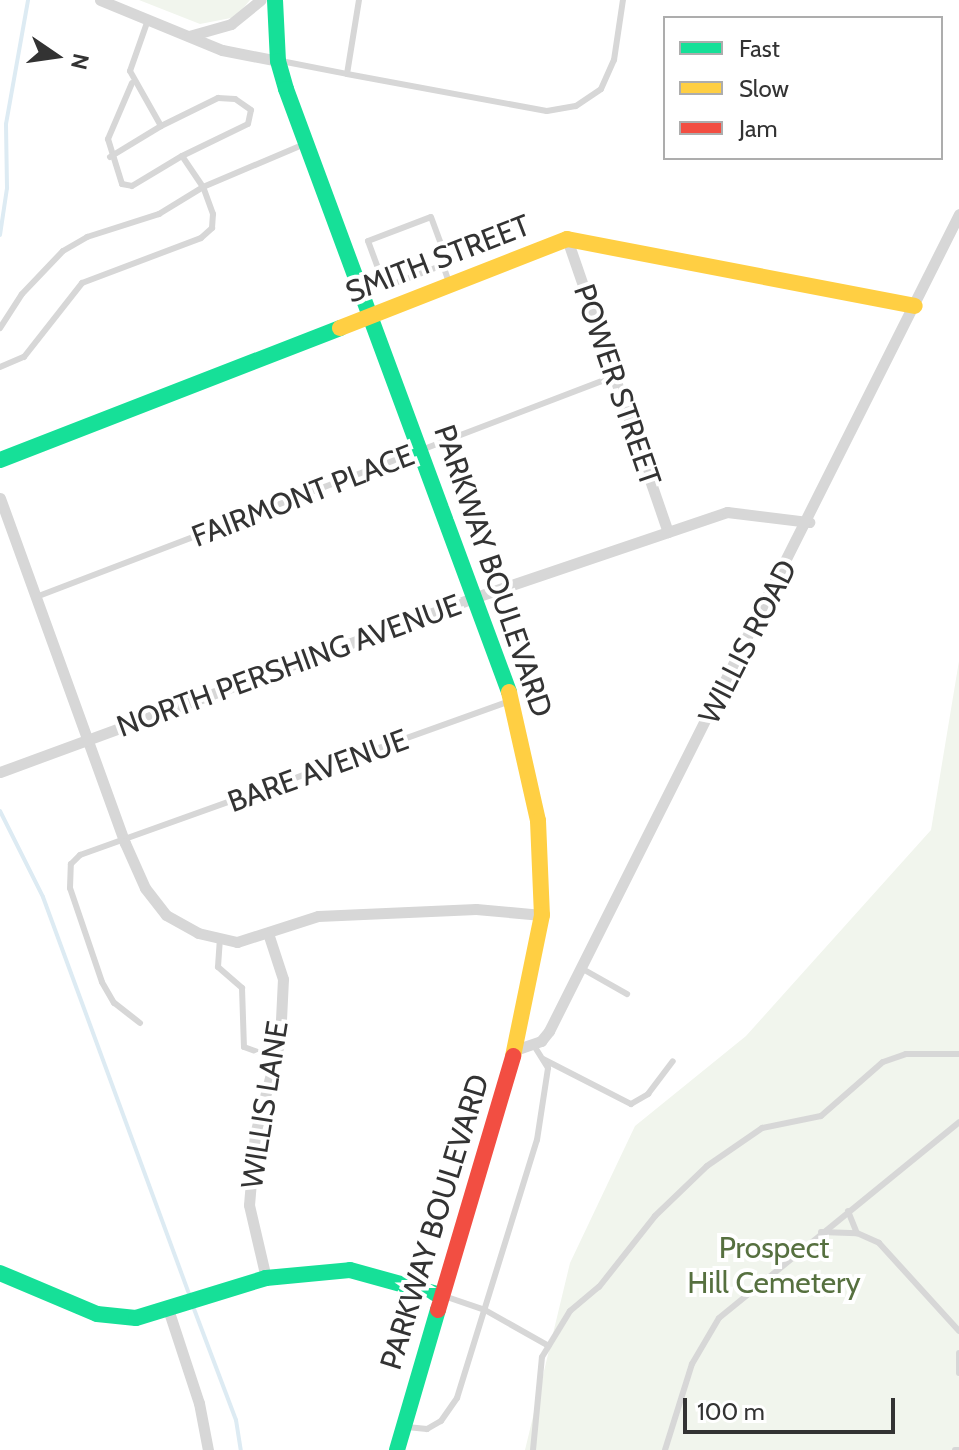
<!DOCTYPE html>
<style>
body{margin:0}
#map{position:relative;width:959px;height:1450px;overflow:hidden;background:#fff;font-family:Cabin,sans-serif}
div>[style]{position:absolute}
[style*='--x']{left:calc(var(--x)*1px);top:calc(var(--y)*1px);width:calc(var(--w)*1px);rotate:calc(var(--a)*1deg)}
.green>*{inset:0;background:#f1f5ed}
.stream>*{height:4px;margin:-2px;padding:0 2px;transform-origin:2px;border-radius:2px;background:#ddebf3}
.lane>*{height:6px;margin:-3px;padding:0 3px;transform-origin:3px;border-radius:3px;background:#d7d7d7}
.street>*{height:11px;margin:-5.5px;padding:0 5.5px;transform-origin:5.5px;border-radius:5.5px;background:#d7d7d7}
.fast>*{height:16px;margin:-8px;padding:0 8px;transform-origin:8px;border-radius:8px;background:#16e098}
.slow>*{height:16px;margin:-8px;padding:0 8px;transform-origin:8px;border-radius:8px;background:#ffcf43}
.jam>*{height:16px;margin:-8px;padding:0 8px;transform-origin:8px;border-radius:8px;background:#f24e42}
span{translate:-50% -50%;white-space:nowrap;text-align:center;line-height:1.15;-webkit-text-stroke:8px #fff;paint-order:stroke}
.street-label{font-size:30px;color:#333}
.park-label{font-size:30px;color:#56703f}
.legend{position:absolute;left:663px;top:16px;width:280px;height:144px;box-sizing:border-box;background:#fff;border:2px solid #adadad;margin:0;padding:10px 14px;list-style:none;font-size:24px;color:#333}
.legend li{display:flex;align-items:center;gap:16px;height:40px}
.legend b{width:40px;border:2px solid #adadad}
.north{position:absolute;left:16px;top:16px;width:80px;height:80px;-webkit-text-stroke:6px #fff;paint-order:stroke;rotate:103deg;font-size:22px;font-weight:700;line-height:32px;text-align:center;color:#333}
.north::after{content:'';display:block;margin:auto;width:28px;height:36px;background:#333;clip-path:polygon(50% 0,100% 100%,50% 72%,0 100%)}
.scale{position:absolute;left:683px;top:1398px;width:212px;height:36px;box-sizing:border-box;border:4px solid #333;border-top:0;padding-left:10px;font-size:24px;line-height:28px;white-space:nowrap;color:#333;-webkit-text-stroke:6px #fff;paint-order:stroke}
</style>
<div id="map">
<div class="green">
<div style="clip-path:polygon(139px 0,250px 0,236px 17px,200px 24px)"></div>
<div style="clip-path:polygon(959px 661px,959px 1450px,525px 1450px,570px 1263px,635px 1126px,746px 1036px,931px 830px)"></div>
</div>
<div class="stream">
<div style="--x:0;--y:235;--w:48;--a:-81.5"></div>
<div style="--x:7;--y:188;--w:64;--a:-90.9"></div>
<div style="--x:6;--y:124;--w:126;--a:-79.9"></div>
<div style="--x:0;--y:811;--w:96;--a:63.4"></div>
<div style="--x:43;--y:897;--w:429;--a:69.8"></div>
<div style="--x:194;--y:1309;--w:119;--a:69.3"></div>
<div style="--x:236;--y:1420;--w:30;--a:81"></div>
</div>
<div class="lane">
<div style="--x:281;--y:61;--w:67;--a:11.1"></div>
<div style="--x:347;--y:74;--w:75;--a:-80.8"></div>
<div style="--x:347;--y:74;--w:203;--a:10.5"></div>
<div style="--x:547;--y:111;--w:29;--a:-10"></div>
<div style="--x:576;--y:106;--w:30;--a:-34"></div>
<div style="--x:601;--y:89;--w:32;--a:-66"></div>
<div style="--x:614;--y:60;--w:61;--a:-81.5"></div>
<div style="--x:132;--y:83;--w:61;--a:113.2"></div>
<div style="--x:108;--y:139;--w:47;--a:72.7"></div>
<div style="--x:122;--y:184;--w:10;--a:11"></div>
<div style="--x:132;--y:186;--w:58;--a:-31"></div>
<div style="--x:110;--y:157;--w:60;--a:-31.3"></div>
<div style="--x:443;--y:265;--w:62;--a:159.2"></div>
<div style="--x:385;--y:287;--w:49;--a:-110.3"></div>
<div style="--x:368;--y:241;--w:67;--a:-20.9"></div>
<div style="--x:431;--y:217;--w:49;--a:69.7"></div>
<div style="--x:448;--y:263;--w:5;--a:158"></div>
<div style="--x:443;--y:265;--w:18;--a:71"></div>
<div style="--x:0;--y:328;--w:40;--a:-57.1"></div>
<div style="--x:22;--y:294;--w:59;--a:-46.4"></div>
<div style="--x:63;--y:251;--w:28;--a:-30"></div>
<div style="--x:87;--y:237;--w:76;--a:-17.7"></div>
<div style="--x:159;--y:214;--w:52;--a:-31.5"></div>
<div style="--x:203;--y:187;--w:111;--a:-22.9"></div>
<div style="--x:0;--y:367;--w:26;--a:-23"></div>
<div style="--x:24;--y:357;--w:94;--a:-51.9"></div>
<div style="--x:82;--y:283;--w:127;--a:-20.7"></div>
<div style="--x:201;--y:238;--w:15;--a:-42"></div>
<div style="--x:212;--y:228;--w:14;--a:-86"></div>
<div style="--x:213;--y:214;--w:29;--a:-110"></div>
<div style="--x:203;--y:187;--w:37;--a:-124"></div>
<div style="--x:182;--y:156;--w:73;--a:-25.9"></div>
<div style="--x:248;--y:124;--w:14;--a:-78"></div>
<div style="--x:251;--y:110;--w:19;--a:-145"></div>
<div style="--x:235;--y:99;--w:17;--a:-177"></div>
<div style="--x:218;--y:98;--w:64;--a:153.8"></div>
<div style="--x:161;--y:126;--w:63;--a:-119.4"></div>
<div style="--x:130;--y:71;--w:54;--a:-70.6"></div>
<div style="--x:36;--y:597;--w:620;--a:-20.89"></div>
<div style="--x:220;--y:938;--w:29;--a:94"></div>
<div style="--x:218;--y:967;--w:32;--a:41"></div>
<div style="--x:242;--y:988;--w:59;--a:88.1"></div>
<div style="--x:244;--y:1047;--w:33;--a:20"></div>
<div style="--x:581;--y:968;--w:53;--a:29.5"></div>
<div style="--x:140;--y:1023;--w:33;--a:-142"></div>
<div style="--x:114;--y:1003;--w:24;--a:-120"></div>
<div style="--x:102;--y:982;--w:99;--a:-108.8"></div>
<div style="--x:70;--y:888;--w:24;--a:-88"></div>
<div style="--x:71;--y:864;--w:13;--a:-45"></div>
<div style="--x:80;--y:855;--w:459;--a:-19.7"></div>
<div style="--x:543;--y:1059;--w:99;--a:27.1"></div>
<div style="--x:631;--y:1104;--w:20;--a:-30"></div>
<div style="--x:648;--y:1094;--w:41;--a:-52.9"></div>
<div style="--x:848;--y:1211;--w:24;--a:68"></div>
<div style="--x:821;--y:1232;--w:36;--a:2"></div>
<div style="--x:857;--y:1233;--w:24;--a:24"></div>
<div style="--x:879;--y:1243;--w:119;--a:47.7"></div>
<div style="--x:444;--y:1296;--w:43;--a:18.9"></div>
<div style="--x:485;--y:1310;--w:73;--a:29.4"></div>
<div style="--x:959;--y:1353;--w:20;--a:90"></div>
<div style="--x:407;--y:1427;--w:20;--a:6"></div>
<div style="--x:427;--y:1429;--w:16;--a:-30"></div>
<div style="--x:441;--y:1421;--w:28;--a:-55"></div>
<div style="--x:457;--y:1398;--w:270;--a:-72.8"></div>
<div style="--x:537;--y:1140;--w:73;--a:-81.3"></div>
<div style="--x:548;--y:1068;--w:28;--a:-122"></div>
<div style="--x:533;--y:1450;--w:93;--a:-84.5"></div>
<div style="--x:542;--y:1357;--w:54;--a:-58.7"></div>
<div style="--x:570;--y:1311;--w:38;--a:-40"></div>
<div style="--x:599;--y:1287;--w:90;--a:-51.7"></div>
<div style="--x:655;--y:1216;--w:72;--a:-43.9"></div>
<div style="--x:707;--y:1166;--w:67;--a:-34.6"></div>
<div style="--x:762;--y:1128;--w:60;--a:-11.5"></div>
<div style="--x:821;--y:1116;--w:82;--a:-41.1"></div>
<div style="--x:883;--y:1062;--w:24;--a:-19"></div>
<div style="--x:906;--y:1054;--w:53;--a:0"></div>
<div style="--x:665;--y:1450;--w:90;--a:-72.6"></div>
<div style="--x:692;--y:1364;--w:53;--a:-59.6"></div>
<div style="--x:719;--y:1318;--w:310;--a:-39.2"></div>
<div style="--x:955;--y:1450;--w:4;--a:0"></div>
</div>
<div class="street">
<div style="--x:100;--y:0;--w:132;--a:22.3"></div>
<div style="--x:222;--y:50;--w:57;--a:11.1"></div>
<div style="--x:189;--y:36;--w:44;--a:-15.9"></div>
<div style="--x:231;--y:24;--w:38;--a:-39"></div>
<div style="--x:567;--y:239;--w:310;--a:71"></div>
<div style="--x:0;--y:498;--w:367;--a:70.1"></div>
<div style="--x:125;--y:843;--w:49;--a:66"></div>
<div style="--x:145;--y:888;--w:34;--a:52"></div>
<div style="--x:166;--y:915;--w:37;--a:29"></div>
<div style="--x:198;--y:933;--w:40;--a:13"></div>
<div style="--x:237;--y:942;--w:85;--a:-17.8"></div>
<div style="--x:318;--y:916;--w:158;--a:-2.5"></div>
<div style="--x:476;--y:909;--w:66;--a:5.2"></div>
<div style="--x:0;--y:772;--w:507;--a:-20.19"></div>
<div style="--x:476;--y:597;--w:265;--a:-18.7"></div>
<div style="--x:727;--y:512;--w:83;--a:7"></div>
<div style="--x:515;--y:1050;--w:28;--a:-19"></div>
<div style="--x:541;--y:1041;--w:13;--a:-51"></div>
<div style="--x:549;--y:1031;--w:914;--a:-63.35"></div>
<div style="--x:266;--y:1278;--w:75;--a:-103.1"></div>
<div style="--x:249;--y:1205;--w:71;--a:-85.2"></div>
<div style="--x:255;--y:1134;--w:97;--a:-75.1"></div>
<div style="--x:280;--y:1040;--w:61;--a:-87.2"></div>
<div style="--x:283;--y:979;--w:48;--a:-108.1"></div>
<div style="--x:169;--y:1312;--w:96;--a:71.8"></div>
<div style="--x:199;--y:1403;--w:48;--a:79.2"></div>
</div>
<div class="fast">
<div style="--x:275;--y:0;--w:61;--a:87.2"></div>
<div style="--x:278;--y:61;--w:29;--a:74"></div>
<div style="--x:286;--y:89;--w:643;--a:69.7"></div>
<div style="--x:0;--y:460;--w:365;--a:-21.2"></div>
<div style="--x:0;--y:1273;--w:105;--a:22.9"></div>
<div style="--x:97;--y:1314;--w:39;--a:6"></div>
<div style="--x:136;--y:1318;--w:136;--a:-17.1"></div>
<div style="--x:266;--y:1278;--w:84;--a:-5.4"></div>
<div style="--x:350;--y:1270;--w:94;--a:15.4"></div>
<div style="--x:397;--y:1450;--w:146;--a:-73.7"></div>
</div>
<div class="slow">
<div style="--x:340;--y:328;--w:244;--a:-21.4"></div>
<div style="--x:567;--y:239;--w:354;--a:10.9"></div>
<div style="--x:509;--y:692;--w:132;--a:77.3"></div>
<div style="--x:538;--y:821;--w:94;--a:87.6"></div>
<div style="--x:542;--y:915;--w:144;--a:101.6"></div>
</div>
<div class="jam">
<div style="--x:438;--y:1310;--w:265;--a:-73.5"></div>
</div>
<div class="street-label">
<span style="left:438px;top:259px;rotate:-21deg">SMITH STREET</span>
<span style="left:617px;top:385px;rotate:71deg">POWER STREET</span>
<span style="left:303px;top:496px;rotate:-21deg">FAIRMONT PLACE</span>
<span style="left:493px;top:571px;rotate:71deg">PARKWAY BOULEVARD</span>
<span style="left:748px;top:642px;rotate:-63deg">WILLIS ROAD</span>
<span style="left:289px;top:666px;rotate:-20deg">NORTH PERSHING AVENUE</span>
<span style="left:318px;top:771px;rotate:-20deg">BARE AVENUE</span>
<span style="left:265px;top:1105px;rotate:-81deg">WILLIS LANE</span>
<span style="left:435px;top:1222px;rotate:-73deg">PARKWAY BOULEVARD</span>
</div>
<div class="park-label">
<span style="left:774px;top:1265px">Prospect<br>Hill Cemetery</span>
</div>
<ul class="legend">
<li><b style="height:10px;background:#16e098"></b>Fast</li>
<li><b style="height:10px;background:#ffcf43"></b>Slow</li>
<li><b style="height:10px;background:#f24e42"></b>Jam</li>
</ul>
<div class="north">N</div>
<div class="scale">100 m</div>
</div>
